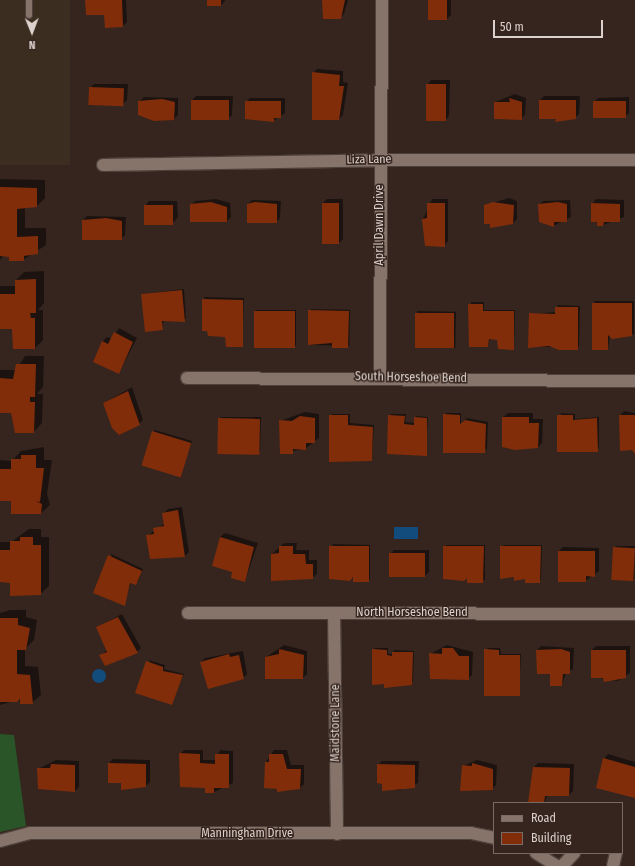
<!DOCTYPE html>
<style>
body{margin:0}
#map{position:relative;width:635px;height:866px;overflow:hidden;background:#35251e;font-family:"Fira Sans Condensed",sans-serif}
div>[style]{position:absolute}
[style*='--x']{left:calc(var(--x)*1px);top:calc(var(--y)*1px);width:calc(var(--w)*1px);rotate:calc(var(--a)*1deg)}
.commercial>*{inset:0;background:#3b2e20;transform-origin:0 0}
.green>*{inset:0;background:#2a5528}
.water>*{inset:0;background:#124c7c;transform-origin:0 0}
.round{border-radius:50%}
.shadow>*{inset:0;background:#0007;transform-origin:0 0}
.building>*{inset:0;background:#822d0a;transform-origin:0 0}
.roads{filter:drop-shadow(1px 0 #4e413b) drop-shadow(-1px 0 #4e413b) drop-shadow(0 1px #4e413b) drop-shadow(0 -1px #4e413b)}
.lane>*{height:6px;margin:-3px;padding:0 3px;transform-origin:3px;border-radius:3px;background:#86736a}
.street>*{height:12px;margin:-6px;padding:0 6px;transform-origin:6px;border-radius:6px;background:#86736a}
span{translate:-50% -50%;white-space:nowrap;text-align:center;line-height:1.15;-webkit-text-stroke:3px #35251e;paint-order:stroke}
.street-label{font-size:12px;color:#dcd1cc}
.legend{position:absolute;left:493px;top:802px;width:130px;height:52px;box-sizing:border-box;background:#35251e;border:1px solid #786a64;margin:0;padding:5px 7px;list-style:none;font-size:12px;color:#dcd1cc}
.legend li{display:flex;align-items:center;gap:8px;height:20px}
.legend b{width:20px;border:1px solid #786a64}
.north{position:absolute;left:12px;top:12px;width:40px;height:40px;-webkit-text-stroke:3px #35251e;paint-order:stroke;rotate:179deg;font-size:11px;font-weight:700;line-height:16px;text-align:center;color:#dcd1cc}
.north::after{content:'';display:block;margin:auto;width:14px;height:18px;background:#dcd1cc;clip-path:polygon(50% 0,100% 100%,50% 72%,0 100%)}
.scale{position:absolute;left:493px;top:20px;width:110px;height:18px;box-sizing:border-box;border:2px solid #dcd1cc;border-top:0;padding-left:5px;font-size:12px;line-height:14px;white-space:nowrap;color:#dcd1cc;-webkit-text-stroke:3px #35251e;paint-order:stroke}
</style>
<div id="map">
<div class="commercial">
<div style="left:0;top:0;width:70px;height:165px"></div>
</div>
<div class="green">
<div style="clip-path:polygon(0 734px,14px 735px,26px 826px,0 832px)"></div>
</div>
<div class="water">
<div style="left:418px;top:527px;width:12px;height:24px;rotate:90deg"></div>
<div class="round" style="left:92px;top:669px;width:14px;height:14px"></div>
</div>
<div class="shadow">
<div style="clip-path:polygon(86px 0,126px 0,127px 22px,123px 26px)"></div>
<div style="clip-path:polygon(208px 0,225px 0,225px 1px,221px 5px)"></div>
<div style="clip-path:polygon(323px 0,348px 0,344px 14px,340px 18px)"></div>
<div style="clip-path:polygon(429px 0,451px 0,451px 15px,447px 19px)"></div>
<div style="clip-path:polygon(317px 69px,343px 71px,343px 82px,348px 83px,343px 115px,339px 119px,313px 73px)"></div>
<div style="clip-path:polygon(431px 80px,450px 80px,449px 116px,445px 121px,427px 85px)"></div>
<div style="clip-path:polygon(94px 84px,128px 84px,127px 100px,123px 104px,90px 88px)"></div>
<div style="clip-path:polygon(515px 94px,526px 98px,525px 114px,521px 119px,495px 118px,495px 102px)"></div>
<div style="clip-path:polygon(196px 96px,233px 96px,232px 115px,228px 119px,192px 100px)"></div>
<div style="clip-path:polygon(544px 96px,580px 96px,579px 114px,575px 118px,540px 118px,540px 100px)"></div>
<div style="clip-path:polygon(144px 97px,178px 98px,178px 115px,174px 119px,139px 102px)"></div>
<div style="clip-path:polygon(629px 97px,629px 113px,625px 117px,594px 117px,594px 102px,598px 98px)"></div>
<div style="clip-path:polygon(250px 98px,285px 98px,285px 113px,273px 121px,246px 102px)"></div>
<div style="clip-path:polygon(0 179px,45px 180px,45px 198px,36px 207px,25px 207px,25px 228px,46px 228px,46px 245px,23px 260px,4px 255px,0 260px)"></div>
<div style="clip-path:polygon(509px 198px,517px 201px,517px 219px,513px 223px,491px 223px,485px 205px)"></div>
<div style="clip-path:polygon(216px 199px,230px 203px,231px 217px,227px 221px,191px 205px,195px 201px)"></div>
<div style="clip-path:polygon(327px 199px,343px 199px,343px 239px,339px 243px,323px 243px,323px 203px)"></div>
<div style="clip-path:polygon(432px 199px,448px 199px,448px 241px,444px 246px,423px 219px)"></div>
<div style="clip-path:polygon(596px 199px,624px 200px,624px 217px,603px 225px,592px 221px,592px 204px)"></div>
<div style="clip-path:polygon(252px 200px,281px 201px,280px 218px,276px 222px,248px 204px)"></div>
<div style="clip-path:polygon(570px 200px,571px 217px,553px 226px,539px 205px,543px 201px)"></div>
<div style="clip-path:polygon(149px 201px,177px 201px,178px 217px,174px 222px,145px 206px)"></div>
<div style="clip-path:polygon(87px 216px,126px 217px,125px 235px,121px 239px,83px 220px)"></div>
<div style="clip-path:polygon(44px 271px,44px 303px,38px 310px,43px 310px,43px 340px,35px 348px,13px 329px,0 328px,0 286px,16px 286px,16px 280px,24px 272px)"></div>
<div style="clip-path:polygon(184px 289px,186px 319px,164px 320px,162px 329px,142px 294px)"></div>
<div style="clip-path:polygon(204px 297px,244px 298px,242px 346px,226px 336px)"></div>
<div style="clip-path:polygon(594px 301px,634px 301px,634px 334px,610px 336px,608px 349px)"></div>
<div style="clip-path:polygon(471px 302px,484px 302px,484px 310px,515px 310px,514px 349px,498px 339px,490px 338px,488px 346px,470px 346px)"></div>
<div style="clip-path:polygon(558px 305px,580px 306px,579px 347px,529px 347px,530px 314px,556px 312px)"></div>
<div style="left:311px;top:309px;width:39px;height:36px;rotate:1deg"></div>
<div style="clip-path:polygon(257px 310px,296px 310px,296px 346px,255px 311px)"></div>
<div style="left:417px;top:311px;width:39px;height:36px;rotate:1deg"></div>
<div style="clip-path:polygon(119px 328px,137px 338px,119px 373px,94px 362px,103px 341px,107px 337px,112px 339px)"></div>
<div style="clip-path:polygon(25px 356px,44px 356px,43px 387px,37px 394px,43px 394px,42px 423px,34px 432px,13px 422px,12px 412px,0 412px,0 370px,16px 370px)"></div>
<div style="clip-path:polygon(132px 387px,143px 420px,139px 424px,104px 403px)"></div>
<div style="clip-path:polygon(624px 411px,635px 413px,635px 453px,620px 415px)"></div>
<div style="clip-path:polygon(305px 412px,319px 414px,319px 438px,305px 449px,281px 453px,280px 421px)"></div>
<div style="clip-path:polygon(445px 413px,461px 413px,461px 423px,467px 418px,488px 422px,487px 450px)"></div>
<div style="clip-path:polygon(508px 413px,533px 413px,533px 419px,543px 419px,542px 443px,538px 447px,503px 417px)"></div>
<div style="clip-path:polygon(560px 413px,575px 414px,575px 419px,599px 417px,599px 449px)"></div>
<div style="clip-path:polygon(331px 414px,350px 414px,350px 423px,374px 425px,372px 460px)"></div>
<div style="clip-path:polygon(390px 414px,406px 414px,405px 422px,415px 423px,416px 416px,428px 417px,426px 454px)"></div>
<div style="clip-path:polygon(221px 417px,261px 417px,260px 452px,219px 419px)"></div>
<div style="clip-path:polygon(155px 430px,192px 441px,180px 476px,153px 432px)"></div>
<div style="clip-path:polygon(44px 447px,44px 460px,52px 460px,47px 494px,50px 505px,41px 513px,12px 500px,0 500px,0 460px,12px 461px,21px 451px)"></div>
<div style="clip-path:polygon(182px 507px,189px 552px,185px 556px,151px 558px,147px 536px,165px 523px,164px 513px,168px 509px)"></div>
<div style="clip-path:polygon(29px 529px,41px 529px,41px 537px,49px 537px,49px 586px,40px 594px,11px 582px,0 581px,0 542px,11px 542px)"></div>
<div style="clip-path:polygon(225px 533px,258px 543px,245px 581px,233px 572px,220px 537px)"></div>
<div style="clip-path:polygon(284px 543px,297px 543px,296px 550px,309px 550px,309px 560px,317px 560px,317px 574px,312px 578px,272px 554px)"></div>
<div style="clip-path:polygon(332px 544px,370px 545px,370px 579px,354px 581px)"></div>
<div style="clip-path:polygon(446px 545px,485px 545px,485px 580px,468px 576px)"></div>
<div style="clip-path:polygon(503px 545px,542px 545px,541px 580px,526px 577px,515px 580px)"></div>
<div style="clip-path:polygon(616px 546px,635px 546px,634px 580px,614px 548px)"></div>
<div style="clip-path:polygon(563px 547px,599px 548px,599px 571px,585px 581px,559px 551px)"></div>
<div style="clip-path:polygon(394px 550px,429px 550px,429px 572px,425px 576px,390px 554px)"></div>
<div style="clip-path:polygon(111px 554px,143px 569px,138px 582px,131px 582px,124px 605px)"></div>
<div style="clip-path:polygon(10px 610px,26px 610px,26px 617px,37px 620px,34px 640px,25px 649px,25px 666px,38px 667px,41px 695px,32px 703px,21px 703px,18px 700px,0 705px,0 613px)"></div>
<div style="clip-path:polygon(122px 614px,141px 648px,137px 652px,101px 655px,107px 650px,97px 627px)"></div>
<div style="clip-path:polygon(284px 645px,307px 651px,307px 674px,303px 678px,266px 657px)"></div>
<div style="clip-path:polygon(447px 645px,473px 652px,472px 675px,468px 679px,430px 654px)"></div>
<div style="clip-path:polygon(541px 646px,574px 648px,573px 669px,566px 673px,562px 685px,537px 650px)"></div>
<div style="clip-path:polygon(596px 646px,630px 646px,630px 673px,618px 681px,592px 677px,592px 650px)"></div>
<div style="clip-path:polygon(374px 648px,388px 648px,388px 654px,393px 654px,394px 650px,414px 651px,413px 682px)"></div>
<div style="clip-path:polygon(487px 648px,500px 648px,501px 654px,521px 654px,519px 695px)"></div>
<div style="clip-path:polygon(243px 651px,247px 674px,243px 678px,201px 662px,205px 658px)"></div>
<div style="clip-path:polygon(149px 660px,165px 665px,164px 669px,184px 674px,171px 704px)"></div>
<div style="clip-path:polygon(184px 750px,203px 750px,203px 760px,216px 760px,220px 750px,233px 751px,233px 783px,214px 792px,180px 754px)"></div>
<div style="clip-path:polygon(274px 750px,287px 750px,291px 765px,304px 765px,304px 784px,300px 788px,287px 791px,265px 787px,266px 762px)"></div>
<div style="clip-path:polygon(608px 754px,635px 762px,635px 797px,604px 759px)"></div>
<div style="clip-path:polygon(113px 759px,150px 760px,150px 782px,146px 786px,122px 789px,122px 782px,109px 763px)"></div>
<div style="clip-path:polygon(56px 760px,79px 761px,79px 787px,75px 791px,38px 769px)"></div>
<div style="clip-path:polygon(477px 760px,497px 765px,496px 785px,492px 789px,463px 766px)"></div>
<div style="clip-path:polygon(382px 761px,419px 761px,418px 783px,400px 790px,383px 790px,378px 765px)"></div>
<div style="clip-path:polygon(538px 763px,574px 764px,573px 791px,569px 795px,548px 795px,544px 803px,534px 767px)"></div>
</div>
<div class="building">
<div style="clip-path:polygon(85px 0,122px 0,123px 27px,105px 28px,104px 15px,86px 15px)"></div>
<div style="left:207px;top:0;width:14px;height:6px"></div>
<div style="clip-path:polygon(322px 0,345px 0,341px 19px,323px 19px)"></div>
<div style="left:428px;top:0;width:19px;height:20px"></div>
<div style="clip-path:polygon(312px 72px,340px 75px,339px 86px,344px 86px,339px 120px,312px 120px)"></div>
<div style="left:426px;top:84px;width:20px;height:37px"></div>
<div style="left:89px;top:87px;width:35px;height:18px;rotate:2deg"></div>
<div style="clip-path:polygon(509px 98px,522px 102px,522px 120px,494px 119px,494px 102px,510px 102px)"></div>
<div style="clip-path:polygon(162px 99px,175px 102px,174px 120px,154px 121px,138px 115px,138px 101px)"></div>
<div style="left:191px;top:100px;width:38px;height:20px"></div>
<div style="clip-path:polygon(539px 100px,576px 100px,576px 119px,555px 122px,556px 119px,539px 119px)"></div>
<div style="clip-path:polygon(245px 101px,281px 101px,281px 118px,274px 118px,274px 122px,245px 119px)"></div>
<div style="left:593px;top:101px;width:33px;height:17px"></div>
<div style="clip-path:polygon(0 187px,37px 188px,37px 207px,17px 209px,17px 237px,38px 236px,38px 254px,24px 256px,24px 261px,9px 261px,9px 257px,0 256px)"></div>
<div style="clip-path:polygon(211px 202px,227px 207px,227px 222px,190px 222px,190px 204px)"></div>
<div style="clip-path:polygon(255px 202px,277px 204px,277px 223px,247px 223px,247px 204px)"></div>
<div style="clip-path:polygon(493px 202px,514px 205px,513px 224px,490px 228px,490px 224px,484px 224px,484px 205px)"></div>
<div style="clip-path:polygon(558px 202px,567px 204px,567px 222px,554px 222px,554px 227px,539px 222px,538px 204px)"></div>
<div style="left:322px;top:203px;width:17px;height:41px"></div>
<div style="clip-path:polygon(427px 203px,445px 203px,445px 247px,425px 246px,422px 219px,427px 218px)"></div>
<div style="clip-path:polygon(591px 203px,620px 204px,620px 222px,604px 222px,603px 226px,597px 226px,597px 222px,591px 222px)"></div>
<div style="left:144px;top:205px;width:29px;height:20px"></div>
<div style="clip-path:polygon(106px 218px,122px 221px,122px 240px,82px 240px,82px 220px)"></div>
<div style="clip-path:polygon(36px 279px,36px 313px,30px 313px,31px 318px,35px 318px,35px 349px,13px 349px,12px 329px,0 329px,0 294px,15px 294px,15px 280px)"></div>
<div style="clip-path:polygon(182px 290px,185px 322px,162px 321px,163px 330px,145px 332px,141px 294px)"></div>
<div style="clip-path:polygon(202px 299px,243px 300px,243px 347px,226px 347px,225px 337px,208px 336px,207px 331px,202px 331px)"></div>
<div style="clip-path:polygon(592px 303px,632px 303px,632px 336px,612px 339px,608px 335px,608px 350px,592px 350px)"></div>
<div style="clip-path:polygon(468px 304px,483px 304px,483px 311px,514px 311px,514px 350px,498px 349px,497px 340px,489px 339px,488px 347px,469px 347px)"></div>
<div style="clip-path:polygon(555px 307px,578px 307px,578px 350px,559px 350px,549px 346px,528px 348px,529px 313px,555px 314px)"></div>
<div style="clip-path:polygon(308px 310px,349px 311px,348px 348px,332px 348px,332px 343px,308px 345px)"></div>
<div style="left:254px;top:311px;width:41px;height:37px"></div>
<div style="left:415px;top:313px;width:39px;height:35px"></div>
<div style="clip-path:polygon(114px 332px,133px 342px,119px 374px,93px 362px,102px 341px,108px 344px)"></div>
<div style="clip-path:polygon(16px 364px,36px 364px,35px 397px,30px 397px,30px 402px,35px 402px,34px 433px,15px 433px,11px 413px,0 413px,0 378px,13px 379px)"></div>
<div style="clip-path:polygon(128px 391px,140px 425px,119px 435px,112px 428px,103px 403px)"></div>
<div style="clip-path:polygon(443px 414px,460px 415px,460px 424px,465px 420px,486px 424px,485px 453px,443px 453px)"></div>
<div style="clip-path:polygon(329px 415px,348px 415px,348px 425px,373px 427px,372px 461px,329px 462px)"></div>
<div style="clip-path:polygon(388px 415px,405px 416px,404px 424px,414px 425px,414px 417px,427px 418px,427px 456px,387px 454px)"></div>
<div style="clip-path:polygon(557px 415px,573px 415px,573px 420px,597px 418px,598px 452px,557px 452px)"></div>
<div style="clip-path:polygon(619px 415px,635px 415px,635px 454px,632px 450px,620px 451px)"></div>
<div style="clip-path:polygon(300px 416px,315px 418px,315px 443px,306px 443px,306px 450px,293px 449px,293px 454px,280px 454px,279px 420px,292px 421px)"></div>
<div style="clip-path:polygon(502px 417px,529px 417px,529px 423px,539px 423px,538px 448px,515px 450px,502px 447px)"></div>
<div style="left:218px;top:418px;width:42px;height:36px;rotate:1deg"></div>
<div style="left:152px;top:431px;width:41px;height:36px;rotate:17deg"></div>
<div style="clip-path:polygon(21px 455px,36px 455px,36px 468px,44px 468px,40px 502px,36px 501px,42px 504px,41px 514px,11px 514px,11px 501px,0 501px,0 469px,11px 469px,11px 459px,21px 459px)"></div>
<div style="clip-path:polygon(178px 510px,185px 557px,150px 559px,146px 535px,154px 534px,153px 528px,164px 526px,162px 513px)"></div>
<div style="clip-path:polygon(20px 537px,33px 537px,33px 545px,41px 545px,41px 595px,10px 596px,10px 583px,0 582px,0 550px,10px 550px,10px 541px,20px 541px)"></div>
<div style="clip-path:polygon(220px 537px,254px 547px,245px 582px,231px 578px,232px 572px,212px 566px)"></div>
<div style="clip-path:polygon(279px 546px,293px 546px,293px 554px,305px 554px,306px 564px,313px 564px,313px 579px,271px 581px,271px 554px,279px 553px)"></div>
<div style="clip-path:polygon(329px 546px,369px 546px,369px 582px,353px 582px,353px 577px,350px 581px,329px 579px)"></div>
<div style="clip-path:polygon(443px 546px,484px 546px,483px 583px,467px 583px,467px 578px,464px 581px,443px 579px)"></div>
<div style="clip-path:polygon(500px 546px,541px 546px,540px 583px,525px 583px,525px 579px,514px 581px,514px 577px,500px 579px)"></div>
<div style="left:613px;top:547px;width:22px;height:33px;rotate:3deg"></div>
<div style="clip-path:polygon(558px 551px,595px 551px,595px 577px,586px 576px,586px 582px,558px 582px)"></div>
<div style="left:389px;top:553px;width:36px;height:24px"></div>
<div style="clip-path:polygon(108px 555px,142px 571px,136px 585px,130px 583px,125px 606px,93px 593px)"></div>
<div style="clip-path:polygon(118px 617px,138px 653px,105px 666px,99px 655px,107px 652px,96px 627px)"></div>
<div style="clip-path:polygon(0 618px,18px 618px,18px 625px,30px 628px,26px 650px,17px 650px,17px 674px,30px 675px,33px 704px,20px 704px,20px 699px,17px 702px,0 702px)"></div>
<div style="clip-path:polygon(442px 648px,453px 648px,459px 656px,469px 656px,469px 680px,430px 679px,429px 653px,442px 654px)"></div>
<div style="clip-path:polygon(279px 649px,304px 655px,303px 679px,265px 679px,265px 657px,279px 654px)"></div>
<div style="clip-path:polygon(372px 649px,387px 650px,387px 655px,392px 656px,392px 652px,413px 652px,412px 685px,384px 688px,384px 684px,372px 685px)"></div>
<div style="clip-path:polygon(484px 649px,499px 650px,499px 655px,520px 655px,520px 696px,484px 696px)"></div>
<div style="clip-path:polygon(561px 649px,570px 652px,570px 674px,563px 674px,562px 686px,550px 686px,550px 674px,537px 674px,536px 650px)"></div>
<div style="clip-path:polygon(591px 650px,626px 650px,626px 678px,604px 682px,603px 678px,591px 678px)"></div>
<div style="clip-path:polygon(229px 654px,230px 657px,239px 655px,244px 679px,208px 689px,200px 662px)"></div>
<div style="clip-path:polygon(146px 661px,163px 667px,163px 671px,183px 675px,172px 705px,135px 693px)"></div>
<div style="clip-path:polygon(179px 753px,200px 754px,200px 763px,215px 764px,215px 754px,229px 754px,229px 788px,214px 788px,214px 793px,205px 793px,205px 788px,180px 787px)"></div>
<div style="clip-path:polygon(269px 754px,283px 754px,287px 769px,301px 769px,300px 789px,277px 792px,277px 789px,264px 788px,265px 762px,269px 762px)"></div>
<div style="clip-path:polygon(603px 758px,635px 767px,635px 798px,596px 788px)"></div>
<div style="clip-path:polygon(108px 763px,146px 764px,146px 787px,121px 790px,121px 783px,108px 783px)"></div>
<div style="clip-path:polygon(472px 763px,493px 769px,493px 790px,460px 791px,462px 765px,472px 766px)"></div>
<div style="clip-path:polygon(51px 764px,75px 765px,75px 792px,38px 789px,37px 768px,50px 768px)"></div>
<div style="clip-path:polygon(377px 764px,415px 765px,415px 788px,382px 791px,382px 784px,377px 783px)"></div>
<div style="clip-path:polygon(533px 767px,570px 768px,569px 796px,545px 796px,544px 803px,528px 803px)"></div>
</div>
<div class="roads">
<div class="lane">
<div style="--x:29;--y:0;--w:15;--a:90"></div>
</div>
<div class="street">
<div style="--x:103;--y:165;--w:278;--a:-1"></div>
<div style="--x:381;--y:160;--w:254;--a:0"></div>
<div style="--x:187;--y:378;--w:448;--a:0.4"></div>
<div style="--x:380;--y:378;--w:378;--a:-89.7"></div>
<div style="--x:188;--y:613;--w:447;--a:0.1"></div>
<div style="--x:334;--y:613;--w:221;--a:89.2"></div>
<div style="--x:0;--y:841;--w:31;--a:-15"></div>
<div style="--x:30;--y:833;--w:441;--a:0"></div>
<div style="--x:471;--y:833;--w:24;--a:12"></div>
<div style="--x:536;--y:853;--w:25;--a:32"></div>
<div style="--x:562;--y:866;--w:18;--a:-47"></div>
<div style="--x:613;--y:866;--w:13;--a:-77"></div>
</div>
</div>
<div class="street-label">
<span style="left:369px;top:160px;rotate:-1deg">Liza Lane</span>
<span style="left:380px;top:225px;rotate:-90deg">April Dawn Drive</span>
<span style="left:411px;top:378px;rotate:1deg">South Horseshoe Bend</span>
<span style="left:412px;top:613px">North Horseshoe Bend</span>
<span style="left:336px;top:723px;rotate:-90deg">Maidstone Lane</span>
<span style="left:247px;top:834px">Manningham Drive</span>
</div>
<ul class="legend">
<li><b style="height:5px;background:#86736a"></b>Road</li>
<li><b style="height:11px;background:#822d0a"></b>Building</li>
</ul>
<div class="north">N</div>
<div class="scale">50 m</div>
</div>
